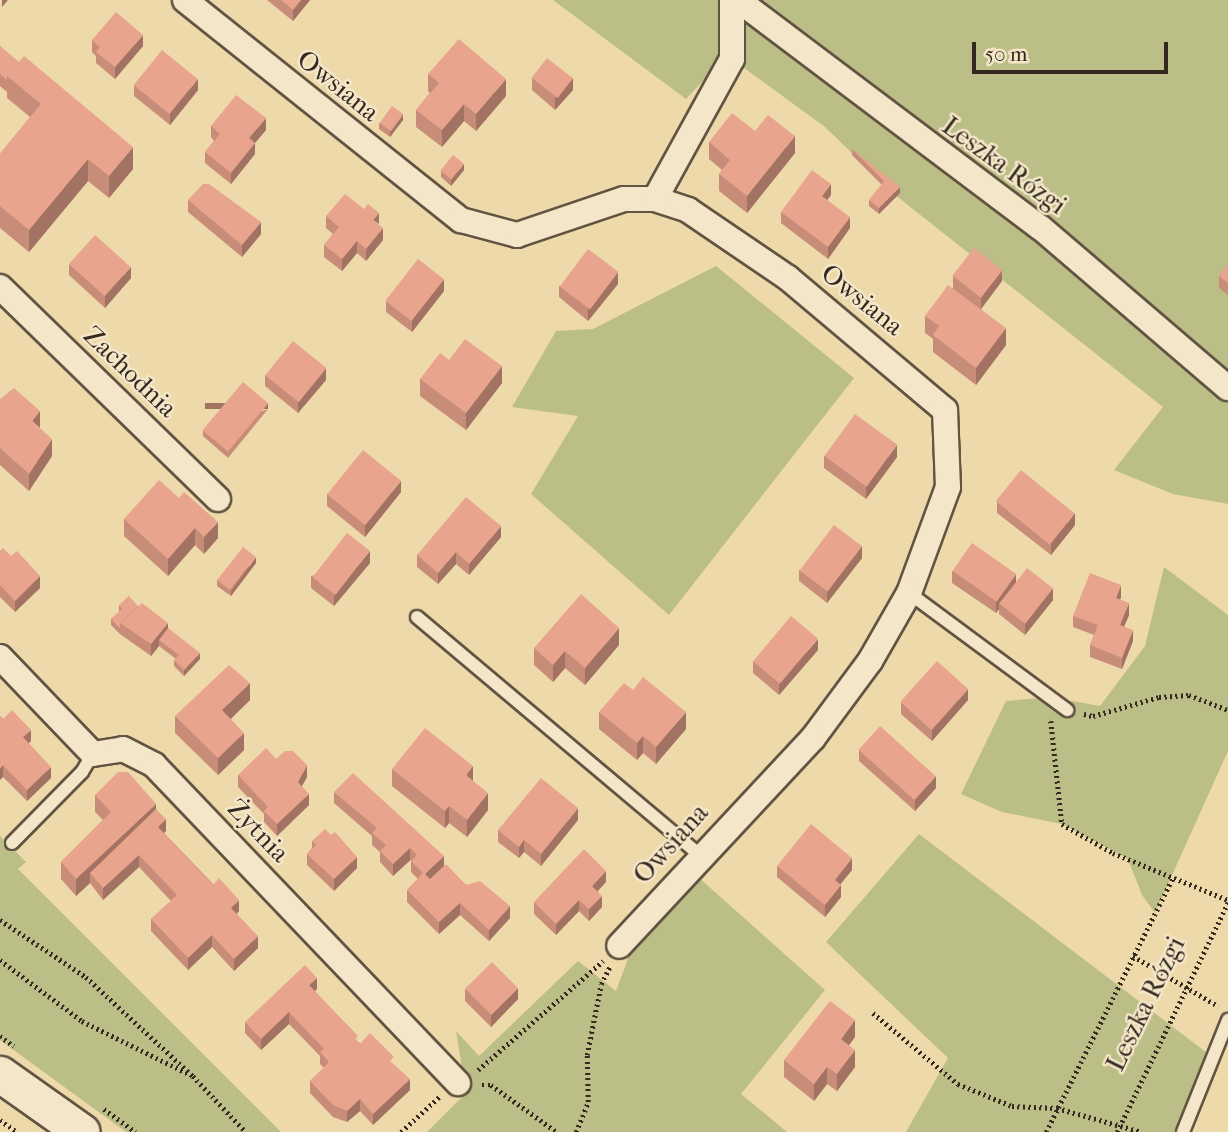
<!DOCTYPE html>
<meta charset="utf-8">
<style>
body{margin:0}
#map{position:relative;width:1228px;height:1132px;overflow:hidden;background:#eed9aa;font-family:"IM FELL French Canon",serif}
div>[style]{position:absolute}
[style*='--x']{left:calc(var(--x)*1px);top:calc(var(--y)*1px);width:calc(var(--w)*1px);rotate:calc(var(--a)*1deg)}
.green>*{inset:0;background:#bbbe86}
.path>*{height:4.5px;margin-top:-2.25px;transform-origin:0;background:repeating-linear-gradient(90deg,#34281f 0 2px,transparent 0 5.5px)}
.roads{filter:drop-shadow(2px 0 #625442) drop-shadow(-2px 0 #625442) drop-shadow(0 2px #625442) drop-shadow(0 -2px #625442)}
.lane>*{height:12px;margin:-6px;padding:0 6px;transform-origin:6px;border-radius:6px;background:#f4e6c8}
.street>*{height:24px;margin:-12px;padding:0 12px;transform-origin:12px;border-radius:12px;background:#f4e6c8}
.secondary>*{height:35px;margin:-17.5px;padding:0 17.5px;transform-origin:17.5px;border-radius:17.5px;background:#f4e6c8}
.wall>*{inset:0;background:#c88d79}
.shaded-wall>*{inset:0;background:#a27363;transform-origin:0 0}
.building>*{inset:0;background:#e8a48d;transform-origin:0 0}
span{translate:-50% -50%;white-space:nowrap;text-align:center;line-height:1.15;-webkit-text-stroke:5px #f4e6c8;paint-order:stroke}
.street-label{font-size:26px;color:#34281f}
.scale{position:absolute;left:972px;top:42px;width:196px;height:32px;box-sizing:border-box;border:4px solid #34281f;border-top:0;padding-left:9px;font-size:21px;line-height:24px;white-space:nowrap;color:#34281f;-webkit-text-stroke:5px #f4e6c8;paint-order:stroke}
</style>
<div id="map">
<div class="green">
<div style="clip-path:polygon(553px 0,1228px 0,1228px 504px,1173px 494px,1114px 470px,1163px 407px,894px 194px,825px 127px,732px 59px,719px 64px,686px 99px)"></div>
<div style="clip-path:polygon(716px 266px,854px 378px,669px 615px,531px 494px,578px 416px,512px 407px,556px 331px,593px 329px)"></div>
<div style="clip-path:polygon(1164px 567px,1228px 615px,1228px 751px,1155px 913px,1142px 895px,1128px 859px,1062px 824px,1002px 812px,961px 794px,1006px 701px,1050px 697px,1100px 706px,1145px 646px)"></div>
<div style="clip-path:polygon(919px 834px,1215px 1059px,1180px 1132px,906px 1132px,948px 1058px,826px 942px)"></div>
<div style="clip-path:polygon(0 836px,26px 862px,18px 869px,281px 1132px,126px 1132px,0 1040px)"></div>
<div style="clip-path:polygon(698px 877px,825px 990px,741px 1094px,787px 1132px,427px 1132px,466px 1093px,456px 1031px,479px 1056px,578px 961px,616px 991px,629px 956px)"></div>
</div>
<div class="path">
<div style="--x:1084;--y:714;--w:9;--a:13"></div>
<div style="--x:1093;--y:716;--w:69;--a:-16.1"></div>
<div style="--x:1159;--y:697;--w:30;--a:-4"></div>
<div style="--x:1189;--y:695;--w:42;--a:21"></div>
<div style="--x:1051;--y:721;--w:104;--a:83.9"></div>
<div style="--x:1062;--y:824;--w:59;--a:29.6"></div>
<div style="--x:1113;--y:853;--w:124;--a:22.2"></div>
<div style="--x:0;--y:920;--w:103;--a:33.5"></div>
<div style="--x:86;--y:977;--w:146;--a:42.8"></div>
<div style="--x:193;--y:1076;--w:77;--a:46.6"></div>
<div style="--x:1133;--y:956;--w:99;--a:30.5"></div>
<div style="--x:0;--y:960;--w:102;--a:36.6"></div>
<div style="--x:82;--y:1021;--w:119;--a:26.4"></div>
<div style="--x:873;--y:1013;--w:111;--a:39.9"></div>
<div style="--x:958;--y:1084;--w:58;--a:22.2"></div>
<div style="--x:1012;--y:1106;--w:45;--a:2.5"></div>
<div style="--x:1057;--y:1108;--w:88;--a:15.8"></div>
<div style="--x:0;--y:1036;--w:17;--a:36"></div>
<div style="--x:478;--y:1070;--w:166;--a:-41.1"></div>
<div style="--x:482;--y:1085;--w:9;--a:0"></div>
<div style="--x:491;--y:1085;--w:81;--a:35.5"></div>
<div style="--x:104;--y:1109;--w:39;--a:36"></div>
<div style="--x:0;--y:1120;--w:21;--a:35"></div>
<div style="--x:401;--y:1132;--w:52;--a:-42.6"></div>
<div style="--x:576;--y:1132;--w:32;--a:-68"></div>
<div style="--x:588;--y:1102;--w:47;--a:-91.2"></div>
<div style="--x:587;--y:1055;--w:72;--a:-78.8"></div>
<div style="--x:601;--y:984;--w:20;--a:-63"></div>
<div style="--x:1046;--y:1132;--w:285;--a:-63.5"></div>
<div style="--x:1117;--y:1132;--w:255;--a:-64.2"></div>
</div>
<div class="roads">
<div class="lane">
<div style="--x:909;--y:593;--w:197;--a:36.5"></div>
<div style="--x:417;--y:617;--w:370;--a:40.1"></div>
<div style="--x:12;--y:843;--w:100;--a:-45.4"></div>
<div style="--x:82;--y:772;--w:21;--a:-59"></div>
<div style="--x:1183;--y:1132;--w:121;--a:-68.1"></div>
</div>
<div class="street">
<div style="--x:185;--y:0;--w:353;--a:38.6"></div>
<div style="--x:461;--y:220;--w:58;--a:15"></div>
<div style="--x:517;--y:235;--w:113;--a:-18.6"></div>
<div style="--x:624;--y:199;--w:31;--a:0"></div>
<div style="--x:655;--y:199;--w:35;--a:18"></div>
<div style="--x:688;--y:210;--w:121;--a:34.2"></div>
<div style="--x:788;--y:278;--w:205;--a:40.1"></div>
<div style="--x:945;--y:410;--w:77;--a:87.8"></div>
<div style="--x:948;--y:487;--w:113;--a:110.2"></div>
<div style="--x:909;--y:593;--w:78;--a:119.8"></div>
<div style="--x:870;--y:661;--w:96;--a:126.5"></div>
<div style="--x:813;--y:738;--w:284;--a:133"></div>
<div style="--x:738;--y:0;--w:379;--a:37"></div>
<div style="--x:1041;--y:228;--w:246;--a:40.6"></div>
<div style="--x:655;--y:199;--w:160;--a:-61.2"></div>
<div style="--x:732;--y:59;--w:59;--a:-90"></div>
<div style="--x:0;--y:287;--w:304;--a:44.2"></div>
<div style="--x:0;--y:657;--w:134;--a:46.2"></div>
<div style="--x:93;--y:754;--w:30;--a:-9"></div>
<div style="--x:123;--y:749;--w:35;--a:27"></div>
<div style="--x:154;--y:765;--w:440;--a:46.3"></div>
</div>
<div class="secondary">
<div style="--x:0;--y:1074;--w:100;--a:35.3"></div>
</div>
</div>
<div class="wall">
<div style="clip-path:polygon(267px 0,310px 0,293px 21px)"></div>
<div style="clip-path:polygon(92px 40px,143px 46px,115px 79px,96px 63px,96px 56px,92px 52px)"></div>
<div style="clip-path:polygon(0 46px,133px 169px,109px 198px,88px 181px,29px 252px,0 228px,0 154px,30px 117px,7px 98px,7px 92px,0 86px)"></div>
<div style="clip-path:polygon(428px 74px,506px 96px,476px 131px,464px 121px,442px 147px,416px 127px,416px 110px,430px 93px,428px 91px)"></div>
<div style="clip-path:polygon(532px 78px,573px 90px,555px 110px,532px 90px)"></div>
<div style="clip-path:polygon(134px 85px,198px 90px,170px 125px,134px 96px)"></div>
<div style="clip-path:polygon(403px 120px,390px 137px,379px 129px,379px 123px)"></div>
<div style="clip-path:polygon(211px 126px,266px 130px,255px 143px,255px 154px,231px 184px,205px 163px,205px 152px,214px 141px,211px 137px)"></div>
<div style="clip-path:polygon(755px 131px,795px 153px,747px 213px,719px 191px,719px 174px,722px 170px,709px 159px,709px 142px)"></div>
<div style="clip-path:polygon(852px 149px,900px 193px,879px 214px,869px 206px,869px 200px,882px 185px,852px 155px)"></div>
<div style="clip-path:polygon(464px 170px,451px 186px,441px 177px,441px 171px)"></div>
<div style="clip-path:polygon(831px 195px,827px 200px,850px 228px,828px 259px,781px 223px,781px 212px)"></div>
<div style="clip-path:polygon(188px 200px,261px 234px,242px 257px,188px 212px)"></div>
<div style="clip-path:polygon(326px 216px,379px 225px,383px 240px,366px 261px,357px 253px,342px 271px,324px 257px,324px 245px,333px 234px,326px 228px)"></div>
<div style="clip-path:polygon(69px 264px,131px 278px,105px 308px,69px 275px)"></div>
<div style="clip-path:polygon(1228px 264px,1228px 295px,1219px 288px,1219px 276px)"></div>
<div style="clip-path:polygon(953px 276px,1002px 281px,981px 309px,1006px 345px,976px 385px,933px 352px,933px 339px,925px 333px,925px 316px,953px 288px)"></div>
<div style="clip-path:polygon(618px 284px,588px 321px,559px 297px,559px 286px)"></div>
<div style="clip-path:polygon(444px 291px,412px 332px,386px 312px,386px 301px)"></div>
<div style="clip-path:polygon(449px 360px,502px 383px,466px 430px,420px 396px,420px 379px)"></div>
<div style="clip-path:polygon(265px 375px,326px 380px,298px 413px,265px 386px)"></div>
<div style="clip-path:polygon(0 399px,40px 429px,52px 456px,29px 491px,0 465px)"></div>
<div style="clip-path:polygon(268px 409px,228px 458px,203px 436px,203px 431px)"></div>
<div style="clip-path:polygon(824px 456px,897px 457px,866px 499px,824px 468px)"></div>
<div style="clip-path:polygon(401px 492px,365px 537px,327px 506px,327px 494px)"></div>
<div style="clip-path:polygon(179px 498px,218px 538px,204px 554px,195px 545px,168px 576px,124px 536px,124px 519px)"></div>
<div style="clip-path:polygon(997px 502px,1075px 525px,1051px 555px,997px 513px)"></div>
<div style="clip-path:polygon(501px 537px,469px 575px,456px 564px,438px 584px,417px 567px,417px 555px)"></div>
<div style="clip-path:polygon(0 551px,11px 556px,40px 588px,15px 612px,0 597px)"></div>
<div style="clip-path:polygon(862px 558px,827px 603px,799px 581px,799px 570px)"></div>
<div style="clip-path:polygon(256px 563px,231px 596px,217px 586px,217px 580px)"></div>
<div style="clip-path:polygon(370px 563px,334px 606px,311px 588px,311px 576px)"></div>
<div style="clip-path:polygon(952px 571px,1016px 582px,1053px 600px,1025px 635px,999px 614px,999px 609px,996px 613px,952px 583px)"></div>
<div style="clip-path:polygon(1121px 597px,1120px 600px,1129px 615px,1124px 626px,1133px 641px,1122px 669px,1090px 657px,1090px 645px,1094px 635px,1073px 627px,1073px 616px)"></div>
<div style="clip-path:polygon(119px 605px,138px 606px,168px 628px,200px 659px,184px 676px,174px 666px,174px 660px,176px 659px,159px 646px,151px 656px,120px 634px,111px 625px,111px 619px,119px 612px)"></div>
<div style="clip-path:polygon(619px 645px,585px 685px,565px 668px,553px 682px,534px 665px,534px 648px)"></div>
<div style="clip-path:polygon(818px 650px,779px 695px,753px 673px,753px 661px)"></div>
<div style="clip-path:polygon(250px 700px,231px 719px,244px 750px,218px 775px,175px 733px,175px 716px)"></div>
<div style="clip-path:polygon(968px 700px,932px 741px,901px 714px,901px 703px)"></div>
<div style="clip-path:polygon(599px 712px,686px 729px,656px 764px,643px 753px,637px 760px,599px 729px)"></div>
<div style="clip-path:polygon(0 716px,31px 741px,29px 743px,51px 778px,27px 801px,3px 777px)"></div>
<div style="clip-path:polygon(859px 750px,936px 788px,915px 811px,859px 761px)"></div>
<div style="clip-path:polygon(276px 759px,307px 777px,302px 786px,309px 805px,277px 836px,264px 822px,264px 814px,238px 787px,238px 775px)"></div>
<div style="clip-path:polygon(392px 769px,473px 781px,488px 810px,467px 837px,449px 823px,445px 828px,392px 786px)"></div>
<div style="clip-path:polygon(334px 792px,444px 866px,466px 885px,510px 918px,489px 941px,460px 915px,439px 934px,407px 902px,407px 890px,418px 879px,411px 872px,411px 860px,393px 876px,380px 862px,380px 852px,372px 845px,372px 836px,334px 803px)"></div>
<div style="clip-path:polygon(95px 795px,156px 809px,166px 831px,164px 833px,239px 911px,237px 914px,258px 948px,234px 971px,212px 947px,188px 970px,151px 931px,151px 919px,171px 901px,139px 867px,103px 900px,90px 883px,76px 896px,61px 879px,61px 862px,103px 820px,95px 812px)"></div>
<div style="clip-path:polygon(578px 820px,541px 866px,524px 852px,519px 858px,498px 842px,498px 830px)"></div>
<div style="clip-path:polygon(331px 835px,357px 868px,334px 891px,307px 865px,307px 854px,312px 848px,312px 841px)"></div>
<div style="clip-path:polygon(777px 866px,852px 870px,840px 884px,841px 897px,825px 917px,777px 877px)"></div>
<div style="clip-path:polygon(606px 882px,598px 891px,602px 907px,589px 921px,579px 911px,556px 935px,534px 914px,534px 902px)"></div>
<div style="clip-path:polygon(317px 989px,315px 991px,358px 1042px,394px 1065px,410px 1090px,373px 1125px,360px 1111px,347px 1122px,333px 1117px,310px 1093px,310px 1081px,324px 1068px,320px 1064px,320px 1056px,289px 1024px,261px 1050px,245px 1033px,245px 1022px)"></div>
<div style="clip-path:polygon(465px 989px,518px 999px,491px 1027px,465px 1001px)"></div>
<div style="clip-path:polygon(855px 1037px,849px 1045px,855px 1067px,837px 1091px,827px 1084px,814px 1101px,784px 1077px,784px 1060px)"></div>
</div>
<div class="shaded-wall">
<div style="clip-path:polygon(2px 0,8px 0,2px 7px)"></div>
<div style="clip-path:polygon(301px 0,310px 0,293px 21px,293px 10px)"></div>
<div style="clip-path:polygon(143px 35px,143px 46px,115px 79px,115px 67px)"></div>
<div style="clip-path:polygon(573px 78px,573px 90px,555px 110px,555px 98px)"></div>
<div style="clip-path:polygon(198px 79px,198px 90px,170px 125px,170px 113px)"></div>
<div style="clip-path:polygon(506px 79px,506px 96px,476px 131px,476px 114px)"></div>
<div style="clip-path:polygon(464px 104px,464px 121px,442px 147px,442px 130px)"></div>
<div style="clip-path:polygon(403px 114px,403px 120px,390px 137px,390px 131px)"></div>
<div style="clip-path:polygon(266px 118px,266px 130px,255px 143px,255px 154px,231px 184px,231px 173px,249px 138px)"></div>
<div style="clip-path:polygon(795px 136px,795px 153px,747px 213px,747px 196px)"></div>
<div style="clip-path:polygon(133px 147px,133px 169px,109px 198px,109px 176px)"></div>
<div style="clip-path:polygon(88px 159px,88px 181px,29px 252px,29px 230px)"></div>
<div style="clip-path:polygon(464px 164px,464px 170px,451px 186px,451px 180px)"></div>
<div style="clip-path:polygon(831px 184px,831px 195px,822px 207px,822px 196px)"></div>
<div style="clip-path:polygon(900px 187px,900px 193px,879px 214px,879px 208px)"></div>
<div style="clip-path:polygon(379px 213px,379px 224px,373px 220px)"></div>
<div style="clip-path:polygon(850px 217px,850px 228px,828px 259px,828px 247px)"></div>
<div style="clip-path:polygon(261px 222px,261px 234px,242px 257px,242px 245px)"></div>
<div style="clip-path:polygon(383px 228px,383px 240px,366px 261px,366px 249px)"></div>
<div style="clip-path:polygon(357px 241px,357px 253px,342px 271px,342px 259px)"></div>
<div style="clip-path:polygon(131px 267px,131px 278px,105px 308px,105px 296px)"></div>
<div style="clip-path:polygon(1002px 270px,1002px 281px,981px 309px,981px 298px)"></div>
<div style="clip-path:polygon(618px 272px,618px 284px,588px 321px,588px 309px)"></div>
<div style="clip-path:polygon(444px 279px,444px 291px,412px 332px,412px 320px)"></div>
<div style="clip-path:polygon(1006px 328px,1006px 345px,976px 385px,976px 368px)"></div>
<div style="clip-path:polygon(502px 366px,502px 383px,466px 430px,466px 413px)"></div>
<div style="clip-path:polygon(326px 368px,326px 380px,298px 413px,298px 402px)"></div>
<div style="left:268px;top:403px;width:6px;height:63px;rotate:90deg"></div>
<div style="clip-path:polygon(40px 411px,40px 428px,32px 421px)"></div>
<div style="clip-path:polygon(52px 439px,52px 456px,29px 491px,29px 474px)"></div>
<div style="clip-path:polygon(897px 445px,897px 457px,866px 499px,866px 487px)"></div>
<div style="clip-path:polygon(401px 481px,401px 492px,365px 537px,365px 525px)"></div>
<div style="clip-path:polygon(1075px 513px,1075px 525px,1051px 555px,1051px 544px)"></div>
<div style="clip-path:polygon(218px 522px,218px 538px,204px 554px,204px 537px)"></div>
<div style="clip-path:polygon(501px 526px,501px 537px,469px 575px,469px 564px)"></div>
<div style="clip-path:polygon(195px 528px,195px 545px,168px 576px,168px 559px)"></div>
<div style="clip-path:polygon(862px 546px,862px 558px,827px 603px,827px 592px)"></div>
<div style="clip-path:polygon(370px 551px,370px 563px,334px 606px,334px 595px)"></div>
<div style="clip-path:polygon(456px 552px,456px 564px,438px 584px,438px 573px)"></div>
<div style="clip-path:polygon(256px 557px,256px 563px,231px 596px,231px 591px)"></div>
<div style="clip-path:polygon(1016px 574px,1016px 586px,999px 603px,999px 609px,996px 613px,996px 602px)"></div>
<div style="clip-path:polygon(40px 576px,40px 588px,15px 612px,15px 601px)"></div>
<div style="clip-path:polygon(1121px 585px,1121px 597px,1116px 610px,1116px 598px)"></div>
<div style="clip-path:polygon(1053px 588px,1053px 600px,1025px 635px,1025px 623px)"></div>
<div style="clip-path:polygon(1129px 603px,1129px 615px,1120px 636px,1120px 625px)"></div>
<div style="clip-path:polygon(168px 623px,168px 634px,159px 640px,159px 646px,151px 656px,151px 644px)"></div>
<div style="clip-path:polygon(619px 628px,619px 645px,585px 685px,585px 668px)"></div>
<div style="clip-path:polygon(1133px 630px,1133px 641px,1122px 669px,1122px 658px)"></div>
<div style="clip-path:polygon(818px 639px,818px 650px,779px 695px,779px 684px)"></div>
<div style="clip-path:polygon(565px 651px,565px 668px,553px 682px,553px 665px)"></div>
<div style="clip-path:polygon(200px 653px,200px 659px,184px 676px,184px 670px)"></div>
<div style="clip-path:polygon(250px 683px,250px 700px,222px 727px,222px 710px)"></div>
<div style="clip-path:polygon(968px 689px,968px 700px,932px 741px,932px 730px)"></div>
<div style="clip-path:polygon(686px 712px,686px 729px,656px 764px,656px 747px)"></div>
<div style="clip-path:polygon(31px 730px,31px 741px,23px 749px,23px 737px)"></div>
<div style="clip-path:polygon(244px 733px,244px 750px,218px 775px,218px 758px)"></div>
<div style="clip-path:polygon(643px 736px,643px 753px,637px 760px,637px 743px)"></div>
<div style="clip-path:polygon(3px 765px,3px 777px,0 780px,0 768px)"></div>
<div style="clip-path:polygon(307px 765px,307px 777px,298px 793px,298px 782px)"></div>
<div style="clip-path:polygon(473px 766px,473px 783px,466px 775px)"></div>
<div style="clip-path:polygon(51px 767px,51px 778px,27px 801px,27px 790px)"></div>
<div style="clip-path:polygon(936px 776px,936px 788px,915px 811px,915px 800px)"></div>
<div style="clip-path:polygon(488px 793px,488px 810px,467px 837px,467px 820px)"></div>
<div style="clip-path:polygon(309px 794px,309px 805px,277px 836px,277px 824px)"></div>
<div style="clip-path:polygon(156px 804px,156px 821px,90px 873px,90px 883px,76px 896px,76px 879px)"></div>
<div style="clip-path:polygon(449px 806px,449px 823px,445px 828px,445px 811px)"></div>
<div style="clip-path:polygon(578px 808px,578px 820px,541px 866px,541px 854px)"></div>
<div style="clip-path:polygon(166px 819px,166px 831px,158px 838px,158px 827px)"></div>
<div style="clip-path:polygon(524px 840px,524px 852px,519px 858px,519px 847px)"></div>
<div style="clip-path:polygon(410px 848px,410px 860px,393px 876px,393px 864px)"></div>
<div style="clip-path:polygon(139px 855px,139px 867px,103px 900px,103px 888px)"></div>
<div style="clip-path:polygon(444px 856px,444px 867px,425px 885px,425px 874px)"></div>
<div style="clip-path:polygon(357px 857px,357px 868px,334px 891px,334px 879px)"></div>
<div style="clip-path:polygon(852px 858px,852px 870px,835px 891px,835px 880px)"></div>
<div style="clip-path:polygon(606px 871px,606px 882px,592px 897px,592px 886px)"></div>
<div style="clip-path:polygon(841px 885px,841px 897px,825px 917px,825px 905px)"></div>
<div style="clip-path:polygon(602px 896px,602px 907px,589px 921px,589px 909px)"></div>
<div style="clip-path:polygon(239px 900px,239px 911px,231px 919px,231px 908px)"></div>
<div style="clip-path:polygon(579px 900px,579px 911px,556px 935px,556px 924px)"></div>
<div style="clip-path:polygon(460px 903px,460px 915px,439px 934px,439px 922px)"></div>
<div style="clip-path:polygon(510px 906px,510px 918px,489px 941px,489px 930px)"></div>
<div style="clip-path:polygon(212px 935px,212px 947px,188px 970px,188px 958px)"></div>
<div style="clip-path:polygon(258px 936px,258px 948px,234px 971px,234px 959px)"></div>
<div style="clip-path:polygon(317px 978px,317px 989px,309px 996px,309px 985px)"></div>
<div style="clip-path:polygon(518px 988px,518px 999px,491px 1027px,491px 1015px)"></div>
<div style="clip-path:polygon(289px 1012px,289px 1024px,261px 1050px,261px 1039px)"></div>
<div style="clip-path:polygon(855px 1020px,855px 1037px,841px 1056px,841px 1039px)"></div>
<div style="clip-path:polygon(855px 1050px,855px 1067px,837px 1091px,837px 1074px)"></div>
<div style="clip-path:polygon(827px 1067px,827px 1084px,814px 1101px,814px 1084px)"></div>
<div style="clip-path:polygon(410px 1079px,410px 1090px,373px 1125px,373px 1114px)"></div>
<div style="clip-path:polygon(360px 1099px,360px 1111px,347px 1122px,347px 1111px)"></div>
</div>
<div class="building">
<div style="clip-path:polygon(281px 0,301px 0,293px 10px)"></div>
<div style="clip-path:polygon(116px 12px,143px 35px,115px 67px,96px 52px,100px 47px,92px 40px)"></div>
<div style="clip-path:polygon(459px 39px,506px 79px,476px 114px,464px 104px,442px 130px,416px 110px,439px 83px,428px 74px)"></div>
<div style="clip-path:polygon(0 46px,19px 62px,7px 76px,7px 80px,0 74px)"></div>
<div style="left:162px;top:50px;width:46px;height:45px;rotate:39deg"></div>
<div style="clip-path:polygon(24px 56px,133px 147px,109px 176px,88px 159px,29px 230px,0 206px,0 154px,41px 104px,7px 76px)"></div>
<div style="left:547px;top:58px;width:33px;height:25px;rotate:38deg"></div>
<div style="clip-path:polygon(236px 95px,266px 118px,249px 138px,255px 143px,231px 173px,205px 152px,220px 134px,211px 126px)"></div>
<div style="left:392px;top:106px;width:14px;height:21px;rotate:36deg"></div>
<div style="clip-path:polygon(732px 113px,755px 131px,768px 115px,795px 136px,747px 196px,719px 174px,730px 160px,709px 142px)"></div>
<div style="clip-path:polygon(852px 149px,900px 187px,879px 208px,869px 200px,884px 181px)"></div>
<div style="left:453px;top:155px;width:14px;height:20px;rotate:39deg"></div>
<div style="clip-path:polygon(812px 170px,831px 184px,822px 196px,850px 217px,828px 247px,781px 212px)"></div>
<div style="clip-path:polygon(203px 184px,209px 184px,261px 222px,242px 245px,188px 200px)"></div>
<div style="clip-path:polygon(345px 194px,364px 209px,368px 204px,379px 213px,373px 220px,383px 228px,366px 249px,357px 241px,342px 259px,324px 245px,339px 227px,326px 216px)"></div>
<div style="left:95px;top:235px;width:48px;height:39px;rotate:42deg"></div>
<div style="left:974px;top:248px;width:36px;height:35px;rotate:38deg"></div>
<div style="left:588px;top:249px;width:38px;height:47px;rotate:37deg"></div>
<div style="left:418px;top:259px;width:33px;height:53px;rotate:38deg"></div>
<div style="clip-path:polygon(1228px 264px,1228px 283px,1219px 276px)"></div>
<div style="clip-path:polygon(948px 285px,1006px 328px,976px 368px,933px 335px,939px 326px,925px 316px)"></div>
<div style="clip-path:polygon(465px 339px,502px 366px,466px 413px,420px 379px,440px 353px,449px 360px)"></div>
<div style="left:293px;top:341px;width:43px;height:44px;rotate:39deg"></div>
<div style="left:243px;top:382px;width:33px;height:63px;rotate:40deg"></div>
<div style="clip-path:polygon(14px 388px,40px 411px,32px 421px,52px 439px,29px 474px,0 448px,0 399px)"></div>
<div style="left:855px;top:414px;width:52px;height:52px;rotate:36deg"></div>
<div style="left:363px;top:450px;width:49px;height:57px;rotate:39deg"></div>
<div style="left:1021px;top:470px;width:69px;height:40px;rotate:39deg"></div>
<div style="clip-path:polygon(159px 480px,179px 498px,184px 492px,218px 522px,204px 537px,195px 528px,168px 559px,124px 519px)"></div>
<div style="clip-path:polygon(466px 497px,501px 526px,469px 564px,456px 552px,438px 573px,417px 555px)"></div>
<div style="left:834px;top:525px;width:35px;height:57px;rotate:37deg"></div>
<div style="left:347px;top:533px;width:29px;height:56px;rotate:38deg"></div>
<div style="left:972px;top:543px;width:54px;height:34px;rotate:35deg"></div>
<div style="left:243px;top:547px;width:16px;height:42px;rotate:38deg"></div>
<div style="clip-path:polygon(3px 548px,11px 556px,17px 551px,40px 576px,15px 601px,0 585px,0 551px)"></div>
<div style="left:1027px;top:568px;width:33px;height:45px;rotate:38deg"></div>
<div style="clip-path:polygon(1090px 573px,1121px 585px,1116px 598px,1129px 603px,1120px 625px,1133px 630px,1122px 658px,1090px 645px,1098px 625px,1073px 616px)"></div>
<div style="clip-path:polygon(581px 594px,619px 628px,585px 668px,565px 651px,553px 665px,534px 648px)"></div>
<div style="clip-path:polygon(129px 596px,138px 606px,120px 623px,120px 628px,111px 619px,122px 609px,119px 605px)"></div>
<div style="clip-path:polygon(142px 603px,168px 623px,151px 644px,120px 623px)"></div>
<div style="left:791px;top:616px;width:35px;height:59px;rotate:40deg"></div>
<div style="clip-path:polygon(168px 628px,200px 653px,184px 670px,174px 660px,179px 655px,159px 640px)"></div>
<div style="left:937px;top:661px;width:42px;height:55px;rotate:42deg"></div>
<div style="clip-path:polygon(229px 665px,250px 683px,222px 710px,244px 733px,218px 758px,175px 716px)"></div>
<div style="clip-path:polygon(643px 677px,686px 712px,656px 747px,643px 736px,637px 743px,599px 712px,624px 683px,633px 690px)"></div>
<div style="clip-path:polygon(12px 710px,31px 730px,23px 737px,51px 767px,27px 790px,3px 765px,0 768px,0 716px,3px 719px)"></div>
<div style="left:880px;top:726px;width:75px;height:32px;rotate:42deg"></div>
<div style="clip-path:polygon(425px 728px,473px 766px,466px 775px,488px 793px,467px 820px,449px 806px,445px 811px,392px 769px)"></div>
<div style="clip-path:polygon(266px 748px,276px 759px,285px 751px,293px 751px,307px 765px,298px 782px,309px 794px,277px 824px,264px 811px,268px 807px,238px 775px)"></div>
<div style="clip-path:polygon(118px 772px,128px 772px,156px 804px,76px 879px,61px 862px,111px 812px,95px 795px)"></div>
<div style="clip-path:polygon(353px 773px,444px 856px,425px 874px,430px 879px,446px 864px,466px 885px,480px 881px,510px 906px,489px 930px,460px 903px,439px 922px,407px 890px,423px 873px,411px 861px,417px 855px,410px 848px,393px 864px,380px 851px,386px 845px,372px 833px,377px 828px,334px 792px)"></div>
<div style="clip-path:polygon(541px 778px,578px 808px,541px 854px,524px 840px,519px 847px,498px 830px)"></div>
<div style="clip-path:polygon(156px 809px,166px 819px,158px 827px,213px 885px,219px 878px,239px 900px,231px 908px,258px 936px,234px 959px,212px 935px,188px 958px,151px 919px,177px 895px,139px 855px,103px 888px,90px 873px)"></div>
<div style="clip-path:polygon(811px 824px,852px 858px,835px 880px,841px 885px,825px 905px,777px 866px)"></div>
<div style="clip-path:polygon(325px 829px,331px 835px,335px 832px,357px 857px,334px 879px,307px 854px,316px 845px,312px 841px)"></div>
<div style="clip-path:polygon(584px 849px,606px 871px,592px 886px,602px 896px,589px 909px,579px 900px,556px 924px,534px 902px)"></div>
<div style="left:492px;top:962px;width:37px;height:38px;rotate:45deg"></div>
<div style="clip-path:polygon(305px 965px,317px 978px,309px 985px,358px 1036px,355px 1039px,360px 1044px,370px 1033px,394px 1057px,390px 1061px,410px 1079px,373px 1114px,360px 1099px,347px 1111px,333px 1105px,310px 1081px,329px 1062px,320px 1052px,324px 1049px,289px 1012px,261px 1039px,245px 1022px)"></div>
<div style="clip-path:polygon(830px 1001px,855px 1020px,841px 1039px,855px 1050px,837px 1074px,827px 1067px,814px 1084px,784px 1060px)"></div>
</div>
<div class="street-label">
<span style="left:338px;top:86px;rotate:39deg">Owsiana</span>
<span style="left:1004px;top:166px;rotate:36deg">Leszka Rózgi</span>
<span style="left:862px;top:300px;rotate:39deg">Owsiana</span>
<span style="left:130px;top:372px;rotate:44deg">Zachodnia</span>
<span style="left:258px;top:831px;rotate:46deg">Żytnia</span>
<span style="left:671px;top:844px;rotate:-48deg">Owsiana</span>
<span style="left:1146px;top:1004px;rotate:-64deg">Leszka Rózgi</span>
</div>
<div class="scale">50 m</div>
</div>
